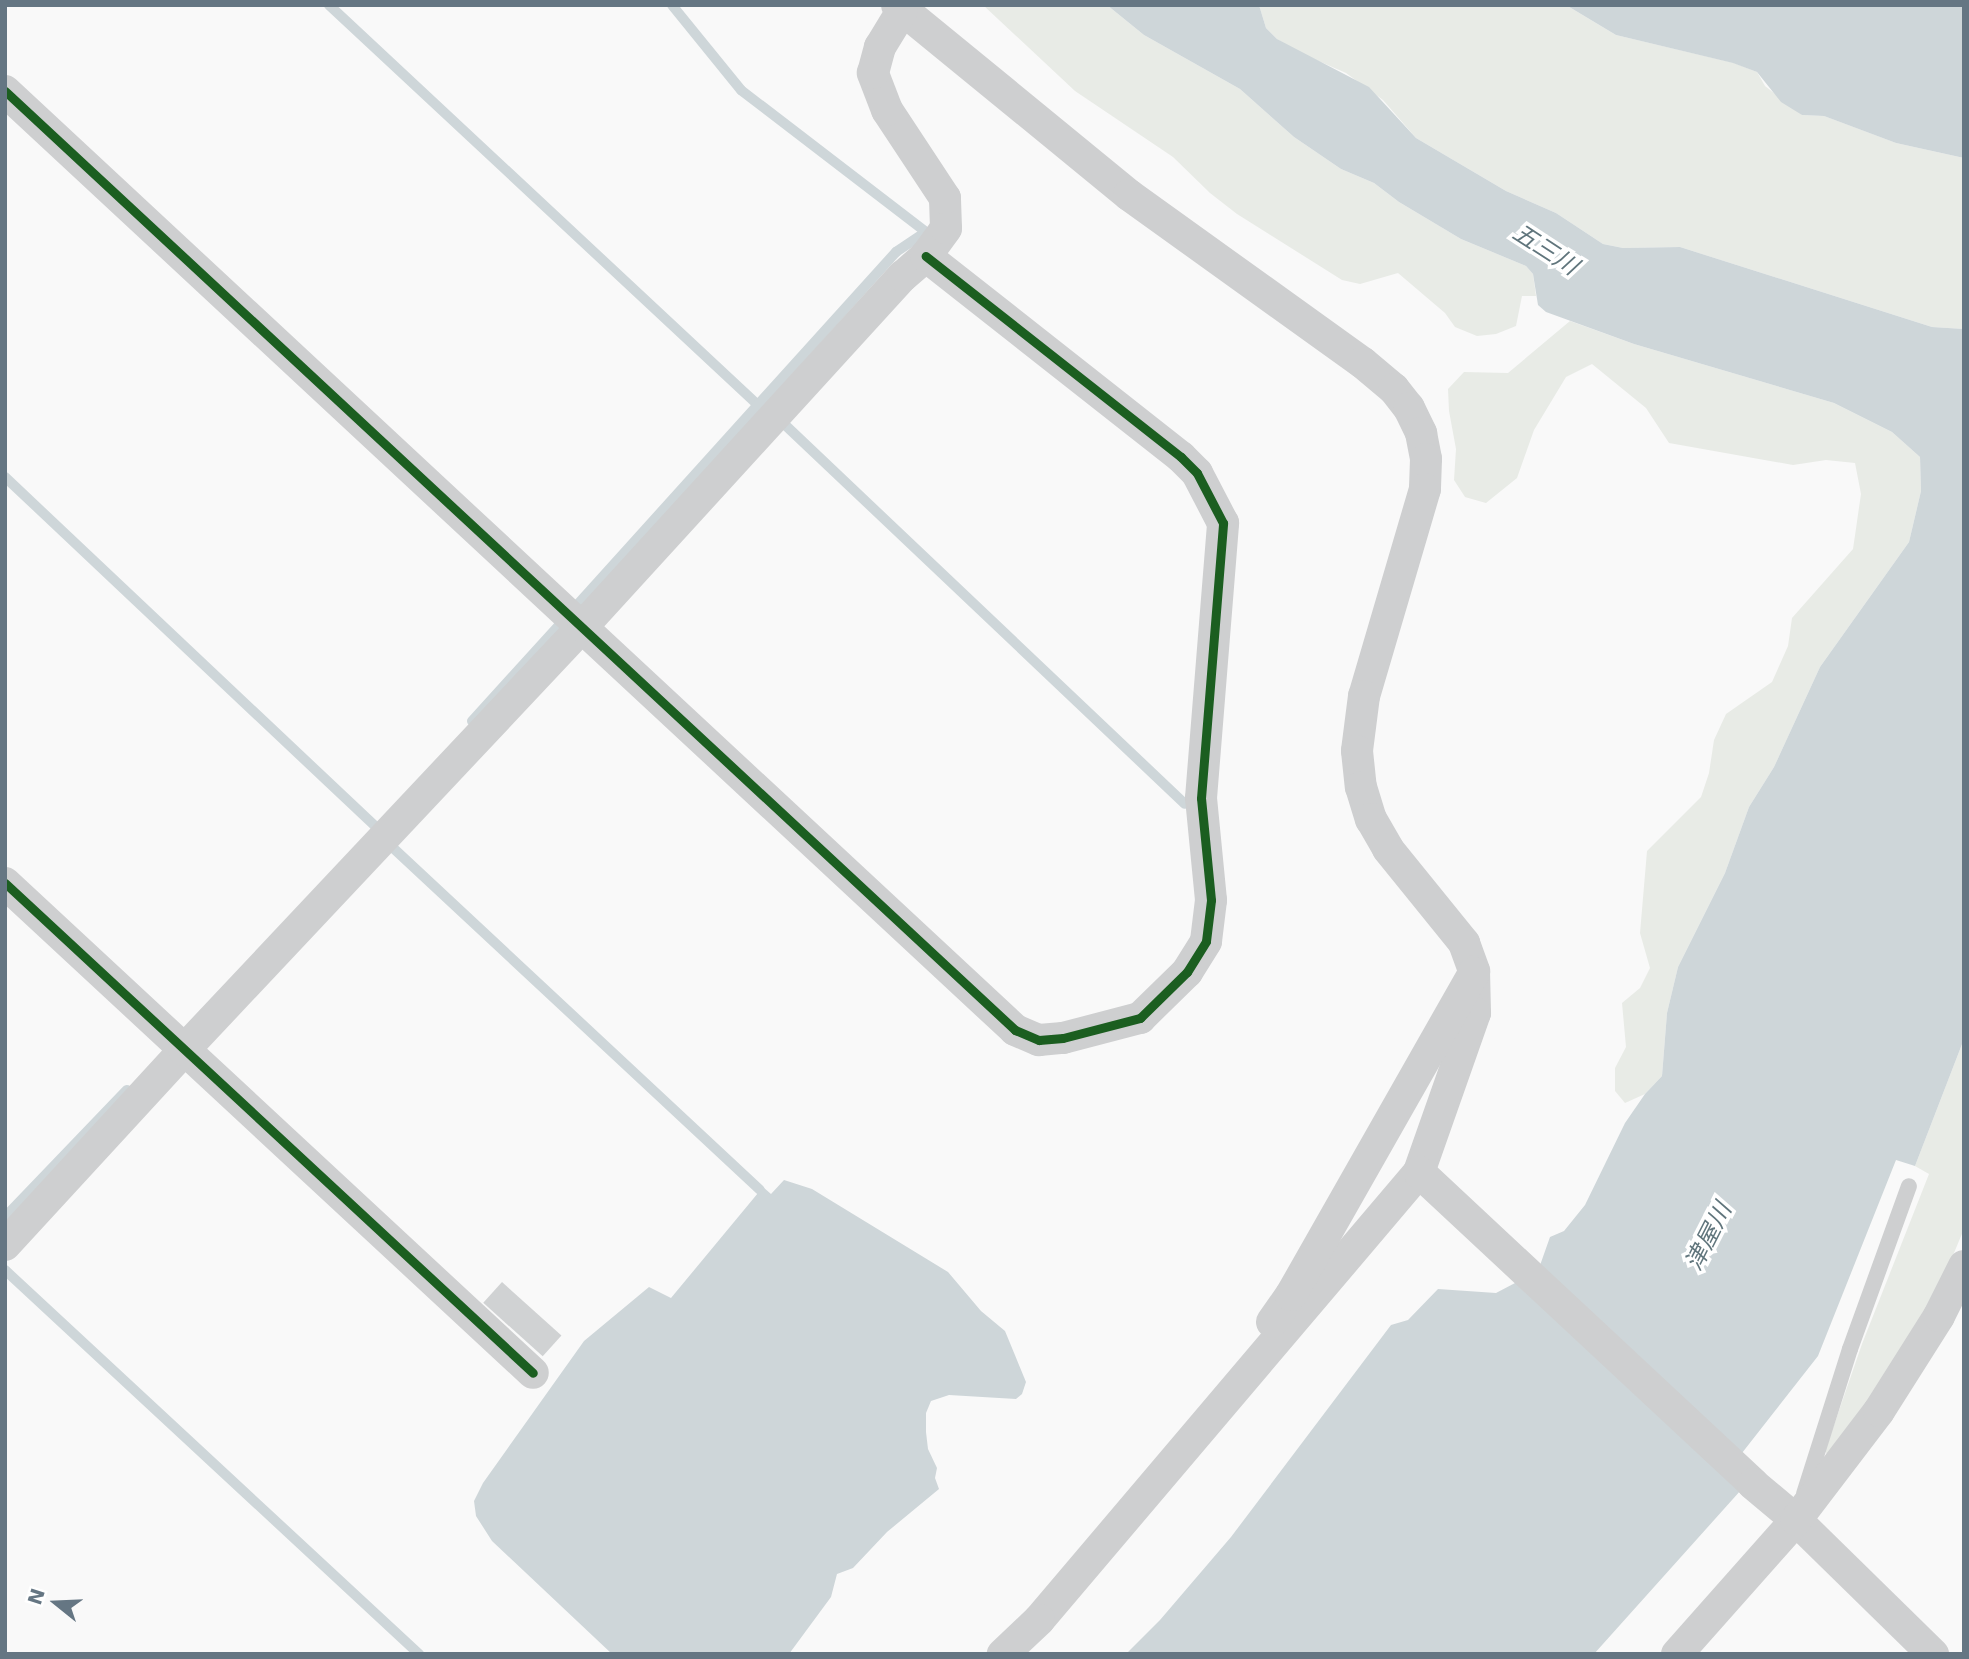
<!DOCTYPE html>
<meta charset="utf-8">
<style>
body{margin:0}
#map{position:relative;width:1969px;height:1659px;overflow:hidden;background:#f9f9f9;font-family:"DejaVu Sans","Noto Sans JP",sans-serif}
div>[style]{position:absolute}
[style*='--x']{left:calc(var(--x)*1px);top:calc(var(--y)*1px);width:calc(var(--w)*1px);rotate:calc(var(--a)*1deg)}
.green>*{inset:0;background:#e8ebe6}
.water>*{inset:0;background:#ced6d9}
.stream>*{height:10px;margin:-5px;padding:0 5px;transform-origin:5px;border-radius:5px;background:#ced6d9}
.building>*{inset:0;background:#d0d2d3;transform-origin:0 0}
.lane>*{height:16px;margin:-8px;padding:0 8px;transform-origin:8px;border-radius:8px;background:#cecfd0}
.street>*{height:32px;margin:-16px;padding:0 16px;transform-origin:16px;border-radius:16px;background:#cecfd0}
.cycleway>*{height:9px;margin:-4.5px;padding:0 4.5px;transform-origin:4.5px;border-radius:4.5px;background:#1b5e20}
span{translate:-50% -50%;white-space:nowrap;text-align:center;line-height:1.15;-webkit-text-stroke:7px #fff;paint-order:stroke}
.water-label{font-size:24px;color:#60757c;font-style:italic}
.frame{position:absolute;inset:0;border:7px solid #657683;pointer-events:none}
.north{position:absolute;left:21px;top:1568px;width:70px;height:70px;-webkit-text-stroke:5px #fff;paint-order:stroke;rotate:288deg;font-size:19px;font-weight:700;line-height:28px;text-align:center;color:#657683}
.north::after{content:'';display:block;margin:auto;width:24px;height:32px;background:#657683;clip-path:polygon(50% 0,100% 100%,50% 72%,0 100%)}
</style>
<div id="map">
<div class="green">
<div style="clip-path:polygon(983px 5px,1107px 5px,1144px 35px,1240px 89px,1294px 137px,1341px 169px,1374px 183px,1399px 202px,1461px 239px,1526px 266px,1533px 274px,1536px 296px,1522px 296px,1516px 326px,1496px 334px,1477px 336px,1455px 327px,1445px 313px,1398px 273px,1360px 284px,1342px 280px,1237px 214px,1210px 193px,1173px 157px,1075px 91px)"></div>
<div style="clip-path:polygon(1259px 5px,1566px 5px,1616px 35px,1734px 63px,1757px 72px,1765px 86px,1802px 115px,1824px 116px,1896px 143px,1964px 158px,1964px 329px,1932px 327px,1680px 247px,1623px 248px,1603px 244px,1556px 213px,1506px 191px,1416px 138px,1383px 100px,1346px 73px,1298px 52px,1277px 39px,1266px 28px)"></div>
<div style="clip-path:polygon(1570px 321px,1634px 344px,1834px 403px,1892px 432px,1920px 457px,1921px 491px,1909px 542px,1820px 667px,1774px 767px,1749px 807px,1725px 873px,1678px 967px,1667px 1013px,1662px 1076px,1645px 1094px,1625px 1103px,1615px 1091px,1615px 1068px,1626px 1047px,1622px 1003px,1640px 988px,1650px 968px,1640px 933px,1647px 851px,1701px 797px,1709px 773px,1714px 740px,1726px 714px,1772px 682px,1788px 646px,1792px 618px,1853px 549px,1861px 494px,1855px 463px,1826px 460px,1793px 465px,1669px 443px,1646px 408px,1592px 364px,1566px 377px,1534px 430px,1517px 478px,1486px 503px,1465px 497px,1454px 480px,1456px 449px,1449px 411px,1448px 389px,1464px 372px,1508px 373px)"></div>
<div style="clip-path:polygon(1964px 1039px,1964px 1229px,1933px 1303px,1830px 1459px,1825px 1451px,1862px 1344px,1929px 1174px,1915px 1166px)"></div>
</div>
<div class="water">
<div style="clip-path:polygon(1107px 5px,1259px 5px,1266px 28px,1277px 39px,1369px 87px,1416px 138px,1506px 191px,1556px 213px,1603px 244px,1623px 248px,1680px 247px,1932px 327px,1964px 329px,1964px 1039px,1915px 1166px,1896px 1160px,1818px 1356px,1742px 1453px,1741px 1490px,1594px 1654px,1126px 1654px,1160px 1620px,1231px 1537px,1391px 1325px,1408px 1320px,1438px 1289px,1496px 1293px,1538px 1271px,1550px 1237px,1564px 1231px,1585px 1205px,1625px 1123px,1645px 1094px,1662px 1076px,1667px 1013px,1678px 967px,1725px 873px,1749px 807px,1774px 767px,1820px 667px,1909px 542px,1921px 491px,1920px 457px,1892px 432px,1834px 403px,1634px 344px,1546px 312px,1538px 305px,1533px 274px,1526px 266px,1461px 239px,1399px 202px,1374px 183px,1341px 169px,1294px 137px,1240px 89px,1144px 35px)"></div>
<div style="clip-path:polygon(1566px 5px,1964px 5px,1964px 158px,1896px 143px,1824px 116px,1802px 115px,1781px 102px,1757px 72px,1733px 63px,1616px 35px)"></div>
<div style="clip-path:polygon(784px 1180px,812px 1189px,948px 1272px,981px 1311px,1005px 1331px,1026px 1382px,1022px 1394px,1016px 1399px,949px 1395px,931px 1401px,926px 1413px,926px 1432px,928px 1449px,937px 1468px,935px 1478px,939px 1489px,887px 1532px,853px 1568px,837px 1574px,831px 1597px,789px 1654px,612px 1654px,492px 1541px,476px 1516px,474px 1501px,483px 1483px,584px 1341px,649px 1287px,671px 1298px,763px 1187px,771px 1194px)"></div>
</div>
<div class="stream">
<div style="--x:329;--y:5;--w:587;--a:43"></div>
<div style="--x:782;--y:422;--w:555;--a:43.47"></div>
<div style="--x:5;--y:477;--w:510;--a:43.33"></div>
<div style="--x:577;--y:605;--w:476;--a:-47.9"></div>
<div style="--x:896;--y:252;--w:36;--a:-34"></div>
<div style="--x:926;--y:232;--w:233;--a:-142.5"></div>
<div style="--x:741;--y:90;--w:109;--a:-129.1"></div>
<div style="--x:472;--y:721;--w:134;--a:-47.7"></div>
<div style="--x:391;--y:846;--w:504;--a:42.99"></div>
<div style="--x:5;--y:1217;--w:176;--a:-46.2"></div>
<div style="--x:5;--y:1270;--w:565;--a:42.85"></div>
</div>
<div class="building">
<div style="left:502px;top:1282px;width:80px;height:28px;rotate:42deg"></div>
</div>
<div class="lane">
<div style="--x:1804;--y:1494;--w:152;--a:-72.4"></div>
<div style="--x:1850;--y:1349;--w:173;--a:-70.1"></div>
</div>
<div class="street">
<div style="--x:897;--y:5;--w:300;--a:39.3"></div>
<div style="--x:1129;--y:195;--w:288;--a:35.7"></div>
<div style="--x:1363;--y:363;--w:40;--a:40"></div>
<div style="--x:1394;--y:389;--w:24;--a:52"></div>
<div style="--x:1409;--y:408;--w:28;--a:64"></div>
<div style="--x:1421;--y:433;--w:26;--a:79"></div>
<div style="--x:1426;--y:459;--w:30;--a:92"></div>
<div style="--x:1425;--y:489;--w:216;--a:106.4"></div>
<div style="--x:1364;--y:696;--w:55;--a:97.3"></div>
<div style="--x:1357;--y:751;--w:36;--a:84"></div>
<div style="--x:1361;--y:787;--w:34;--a:73"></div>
<div style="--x:1371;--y:819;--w:34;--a:60"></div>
<div style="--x:1388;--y:849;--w:121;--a:51"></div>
<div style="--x:1464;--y:943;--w:30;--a:70"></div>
<div style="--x:1474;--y:971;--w:42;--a:88.6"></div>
<div style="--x:1475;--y:1013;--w:169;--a:109.4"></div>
<div style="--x:1419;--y:1172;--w:587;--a:130.31"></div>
<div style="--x:1039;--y:1620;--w:50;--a:136.6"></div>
<div style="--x:5;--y:91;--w:1379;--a:42.91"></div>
<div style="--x:1015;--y:1030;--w:26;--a:23"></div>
<div style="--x:1039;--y:1040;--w:24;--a:-5"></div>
<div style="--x:1063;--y:1038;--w:80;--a:-14.6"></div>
<div style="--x:1140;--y:1018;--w:66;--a:-44.4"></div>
<div style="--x:1187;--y:972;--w:36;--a:-58"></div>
<div style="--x:1206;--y:941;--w:41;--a:-83"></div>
<div style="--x:1211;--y:900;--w:102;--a:-95.6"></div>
<div style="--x:1201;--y:798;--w:276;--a:-85.4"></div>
<div style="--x:1223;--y:523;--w:56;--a:-117.5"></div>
<div style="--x:1197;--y:473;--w:23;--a:-135"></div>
<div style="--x:1181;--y:457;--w:325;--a:-141.8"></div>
<div style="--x:5;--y:883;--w:720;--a:42.86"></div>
<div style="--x:1419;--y:1172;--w:457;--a:43"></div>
<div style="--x:1753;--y:1484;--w:56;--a:39.9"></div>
<div style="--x:1796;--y:1520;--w:192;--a:44.4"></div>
<div style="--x:5;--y:1245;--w:265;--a:-47.4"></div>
<div style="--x:184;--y:1050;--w:582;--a:-46.74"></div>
<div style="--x:583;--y:626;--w:474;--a:-47.6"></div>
<div style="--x:903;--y:276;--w:30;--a:-41"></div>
<div style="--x:926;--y:256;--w:34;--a:-54"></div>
<div style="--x:946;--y:228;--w:30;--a:-92"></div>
<div style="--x:945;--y:198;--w:105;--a:-123.4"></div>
<div style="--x:887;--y:110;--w:40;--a:-111"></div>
<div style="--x:873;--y:73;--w:27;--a:-75"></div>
<div style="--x:880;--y:47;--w:42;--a:-58.6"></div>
<div style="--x:1272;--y:1322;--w:33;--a:-55"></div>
<div style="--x:1291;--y:1295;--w:370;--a:-60.4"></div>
<div style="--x:1677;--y:1654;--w:179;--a:-48.4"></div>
<div style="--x:1796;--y:1520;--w:137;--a:-52.7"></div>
<div style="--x:1879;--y:1411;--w:112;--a:-57.7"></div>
<div style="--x:1939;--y:1316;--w:56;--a:-63.4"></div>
</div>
<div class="cycleway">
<div style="--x:5;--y:91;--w:1379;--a:42.91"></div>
<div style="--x:1015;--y:1030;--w:26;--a:23"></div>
<div style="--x:1039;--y:1040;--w:24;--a:-5"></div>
<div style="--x:1063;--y:1038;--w:80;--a:-14.6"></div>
<div style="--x:1140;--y:1018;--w:66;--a:-44.4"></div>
<div style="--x:1187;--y:972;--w:36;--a:-58"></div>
<div style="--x:1206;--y:941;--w:41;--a:-83"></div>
<div style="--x:1211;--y:900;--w:102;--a:-95.6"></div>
<div style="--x:1201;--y:798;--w:276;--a:-85.4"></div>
<div style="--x:1223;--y:523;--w:56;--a:-117.5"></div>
<div style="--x:1197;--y:473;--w:23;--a:-135"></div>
<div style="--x:1181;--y:457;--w:325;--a:-141.8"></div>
<div style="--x:5;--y:883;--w:720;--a:42.86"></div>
</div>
<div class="water-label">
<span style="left:1545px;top:250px;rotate:33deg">五三川</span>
<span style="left:1709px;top:1237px;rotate:-63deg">津屋川</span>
</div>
<div class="frame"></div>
<div class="north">N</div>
</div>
